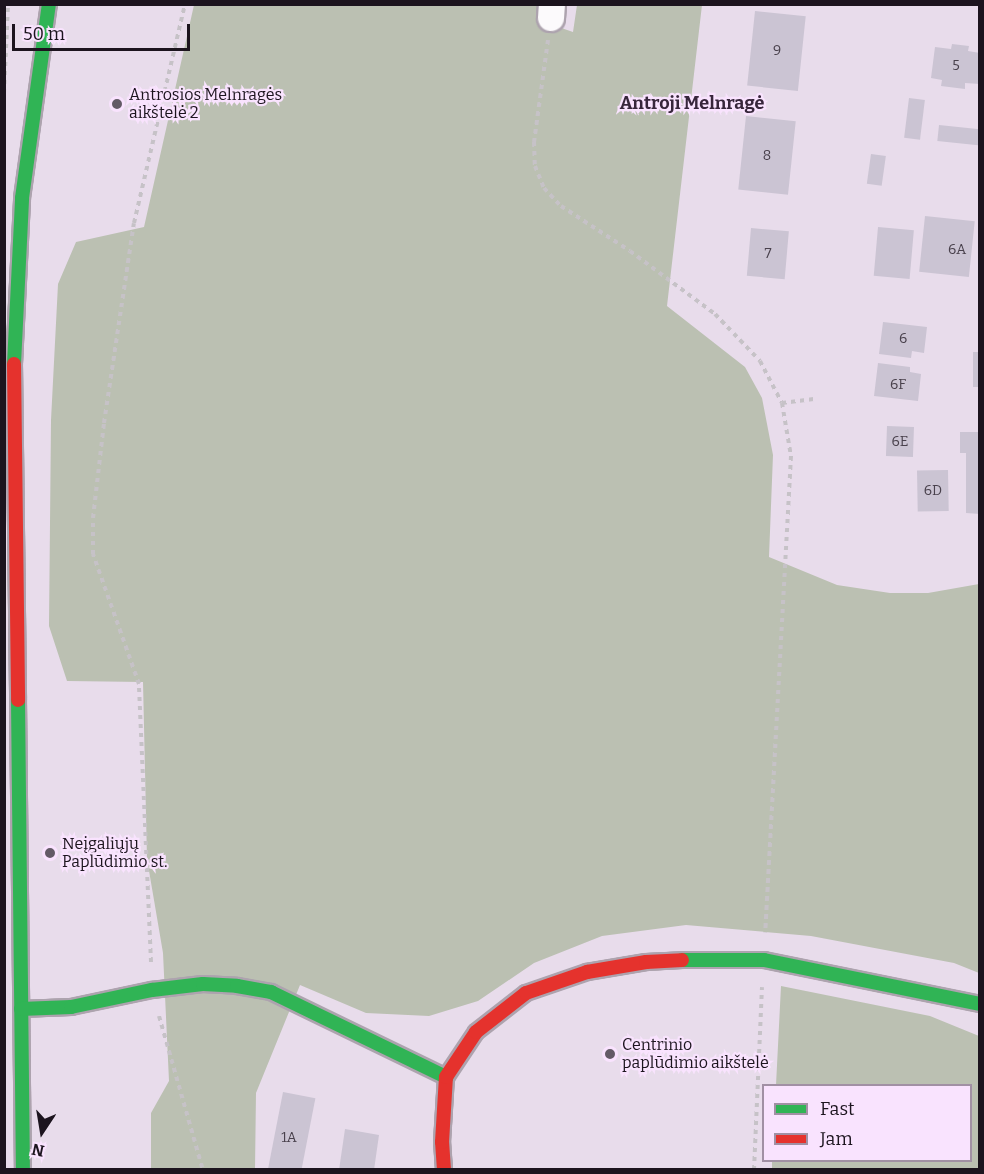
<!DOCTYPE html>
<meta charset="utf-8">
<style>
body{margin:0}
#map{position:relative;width:984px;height:1174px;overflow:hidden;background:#e8dceb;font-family:Bitter,serif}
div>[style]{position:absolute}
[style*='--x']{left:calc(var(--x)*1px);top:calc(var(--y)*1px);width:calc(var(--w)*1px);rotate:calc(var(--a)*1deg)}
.forest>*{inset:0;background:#bbc0b2}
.building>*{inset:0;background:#cbc4d3;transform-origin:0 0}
.path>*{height:4px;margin-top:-2px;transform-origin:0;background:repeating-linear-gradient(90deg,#c6c2c7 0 4.5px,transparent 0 9px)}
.roads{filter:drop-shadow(2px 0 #ada3ae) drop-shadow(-2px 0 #ada3ae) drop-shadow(0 2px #ada3ae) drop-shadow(0 -2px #ada3ae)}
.street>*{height:26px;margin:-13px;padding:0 13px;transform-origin:13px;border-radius:13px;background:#fcfafc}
.fast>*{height:14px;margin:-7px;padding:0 7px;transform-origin:7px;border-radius:7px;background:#30b455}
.jam>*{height:14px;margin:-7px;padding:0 7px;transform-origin:7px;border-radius:7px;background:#e5322d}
.dots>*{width:16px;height:16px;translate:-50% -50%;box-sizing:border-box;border:3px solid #f9e3fe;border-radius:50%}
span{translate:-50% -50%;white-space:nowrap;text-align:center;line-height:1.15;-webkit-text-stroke:4.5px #f9e3fe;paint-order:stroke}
.number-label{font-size:14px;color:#49414c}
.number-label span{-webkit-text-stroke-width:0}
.poi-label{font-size:16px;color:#1c141e}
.left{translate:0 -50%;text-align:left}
.neighbourhood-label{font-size:18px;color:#37263b;font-weight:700}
.frame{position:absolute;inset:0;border:6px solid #1c141e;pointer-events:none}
.legend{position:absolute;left:762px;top:1084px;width:210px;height:78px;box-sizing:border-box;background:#f9e3fe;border:2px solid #a190a4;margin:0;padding:8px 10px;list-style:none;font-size:18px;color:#1c141e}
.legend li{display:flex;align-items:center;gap:12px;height:30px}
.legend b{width:30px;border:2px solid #a190a4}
.north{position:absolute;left:12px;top:1102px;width:60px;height:60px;-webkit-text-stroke:4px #f9e3fe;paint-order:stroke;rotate:192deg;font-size:16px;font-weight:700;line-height:24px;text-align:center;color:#1c141e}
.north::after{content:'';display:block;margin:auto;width:21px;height:27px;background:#1c141e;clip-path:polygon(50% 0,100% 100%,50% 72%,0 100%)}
.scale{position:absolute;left:12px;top:24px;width:178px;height:27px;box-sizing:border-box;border:3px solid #1c141e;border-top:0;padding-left:8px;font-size:18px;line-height:21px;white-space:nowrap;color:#1c141e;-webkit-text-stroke:4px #f9e3fe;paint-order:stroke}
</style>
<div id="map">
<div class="forest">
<div style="clip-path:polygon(194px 5px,538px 5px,538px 20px,573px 32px,577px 5px,702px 5px,667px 306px,745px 367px,762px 398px,773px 455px,769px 557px,837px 585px,890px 593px,928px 593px,979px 584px,979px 973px,954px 963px,811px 936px,686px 925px,602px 936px,534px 963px,478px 1001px,429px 1016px,366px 1013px,300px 985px,256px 1093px,255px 1169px,151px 1169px,151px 1113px,169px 1081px,163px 953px,147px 859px,143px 682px,67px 681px,49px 626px,51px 420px,58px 284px,76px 242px,144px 227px)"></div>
<div style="clip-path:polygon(781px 986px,930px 1016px,979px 1036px,979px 1169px,772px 1169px,772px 1160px,970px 1160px,970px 1086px,776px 1085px)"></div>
</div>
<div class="building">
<div style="left:755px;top:11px;width:51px;height:75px;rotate:6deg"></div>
<div style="clip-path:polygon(952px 44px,969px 46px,968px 51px,980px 53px,980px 84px,965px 83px,965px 89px,941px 86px,942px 80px,931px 78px,935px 47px,951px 49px)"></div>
<div style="left:909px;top:98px;width:16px;height:40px;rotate:7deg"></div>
<div style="left:746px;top:116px;width:50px;height:74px;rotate:6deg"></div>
<div style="left:939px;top:125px;width:41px;height:16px;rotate:6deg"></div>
<div style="left:871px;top:154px;width:15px;height:30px;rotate:8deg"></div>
<div style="left:925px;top:216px;width:50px;height:56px;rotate:6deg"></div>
<div style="left:878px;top:227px;width:36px;height:49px;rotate:5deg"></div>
<div style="left:751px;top:228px;width:38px;height:48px;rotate:5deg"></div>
<div style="clip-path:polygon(883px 322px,927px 327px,924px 353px,912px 351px,911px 358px,879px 354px)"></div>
<div style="left:973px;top:352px;width:7px;height:35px"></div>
<div style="clip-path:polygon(878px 363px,910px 367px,910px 372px,921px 374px,918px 401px,874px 396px)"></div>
<div style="left:887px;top:426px;width:27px;height:30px;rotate:2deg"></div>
<div style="clip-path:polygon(960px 432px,980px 432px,980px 514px,966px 513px,966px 453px,960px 453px)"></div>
<div style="left:948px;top:470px;width:41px;height:31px;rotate:89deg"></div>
<div style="left:283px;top:1092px;width:33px;height:79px;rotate:11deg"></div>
<div style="clip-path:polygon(345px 1129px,379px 1135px,374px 1170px,339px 1170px)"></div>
</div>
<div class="path">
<div style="--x:548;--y:40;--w:103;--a:97.8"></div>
<div style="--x:534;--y:142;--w:24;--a:88"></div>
<div style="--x:535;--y:166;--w:24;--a:68"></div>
<div style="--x:544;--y:188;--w:25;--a:47"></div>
<div style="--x:561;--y:206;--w:82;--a:33.1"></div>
<div style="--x:630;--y:251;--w:106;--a:36.5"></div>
<div style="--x:715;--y:314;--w:65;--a:46.2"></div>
<div style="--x:760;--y:361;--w:47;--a:62.4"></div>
<div style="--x:782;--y:403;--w:54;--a:80.4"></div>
<div style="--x:791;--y:456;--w:477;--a:93.1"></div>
<div style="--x:4;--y:93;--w:89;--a:-87.4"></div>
<div style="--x:782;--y:403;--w:34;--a:-7"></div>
<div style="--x:151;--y:962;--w:278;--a:-92.5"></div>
<div style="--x:139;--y:684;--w:138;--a:-109.5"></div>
<div style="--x:93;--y:554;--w:36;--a:-90"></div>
<div style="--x:93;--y:518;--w:96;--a:-83.4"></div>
<div style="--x:104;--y:423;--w:202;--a:-81.5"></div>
<div style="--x:134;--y:223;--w:225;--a:-76.9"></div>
<div style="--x:159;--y:1016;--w:160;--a:74.1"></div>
<div style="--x:754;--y:1170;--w:183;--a:-87.5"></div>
</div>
<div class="roads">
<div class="street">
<div style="--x:551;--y:18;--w:14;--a:-86"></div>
</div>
<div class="fast">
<div style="--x:14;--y:364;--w:166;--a:-87.2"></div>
<div style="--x:22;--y:198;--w:196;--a:-82.1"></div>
<div style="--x:18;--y:700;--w:470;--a:89.4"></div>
<div style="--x:682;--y:960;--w:82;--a:0"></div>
<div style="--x:764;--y:960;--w:220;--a:11.5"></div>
<div style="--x:21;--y:1009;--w:50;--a:-2.3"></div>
<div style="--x:71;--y:1007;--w:83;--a:-11.9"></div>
<div style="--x:152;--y:990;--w:51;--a:-6.7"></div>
<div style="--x:203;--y:984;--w:34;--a:3"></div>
<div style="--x:237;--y:986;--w:35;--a:10"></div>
<div style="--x:271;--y:992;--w:195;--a:25.9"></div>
</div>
<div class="jam">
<div style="--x:14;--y:364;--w:336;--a:89.3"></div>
<div style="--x:444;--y:1170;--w:28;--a:-94"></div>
<div style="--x:442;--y:1142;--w:65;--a:-86.5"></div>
<div style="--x:446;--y:1077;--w:54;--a:-56.3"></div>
<div style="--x:476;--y:1032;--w:63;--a:-38"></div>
<div style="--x:526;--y:993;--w:65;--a:-19"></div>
<div style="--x:587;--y:972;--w:60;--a:-9.6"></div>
<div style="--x:646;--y:962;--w:36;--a:-3"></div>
</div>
</div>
<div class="dots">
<div style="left:117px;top:104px;background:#635a66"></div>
<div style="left:50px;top:853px;background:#635a66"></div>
<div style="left:610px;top:1054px;background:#635a66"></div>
</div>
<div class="number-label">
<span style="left:777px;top:51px">9</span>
<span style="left:956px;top:66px">5</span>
<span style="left:767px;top:156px">8</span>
<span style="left:957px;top:250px">6A</span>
<span style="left:768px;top:254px">7</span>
<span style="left:903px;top:339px">6</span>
<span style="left:898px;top:385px">6F</span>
<span style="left:900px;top:442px">6E</span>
<span style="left:933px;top:491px">6D</span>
<span style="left:289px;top:1138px">1A</span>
</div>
<div class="poi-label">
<span class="left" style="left:129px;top:104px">Antrosios Melnragės<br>aikštelė 2</span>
<span class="left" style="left:62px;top:853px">Neįgaliųjų<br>Paplūdimio st.</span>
<span class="left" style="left:622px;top:1054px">Centrinio<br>paplūdimio aikštelė</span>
</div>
<div class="neighbourhood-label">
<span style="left:692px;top:103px">Antroji Melnragė</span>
</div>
<div class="frame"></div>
<ul class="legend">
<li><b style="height:8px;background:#30b455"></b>Fast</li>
<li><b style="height:8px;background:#e5322d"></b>Jam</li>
</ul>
<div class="north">N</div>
<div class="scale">50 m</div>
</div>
